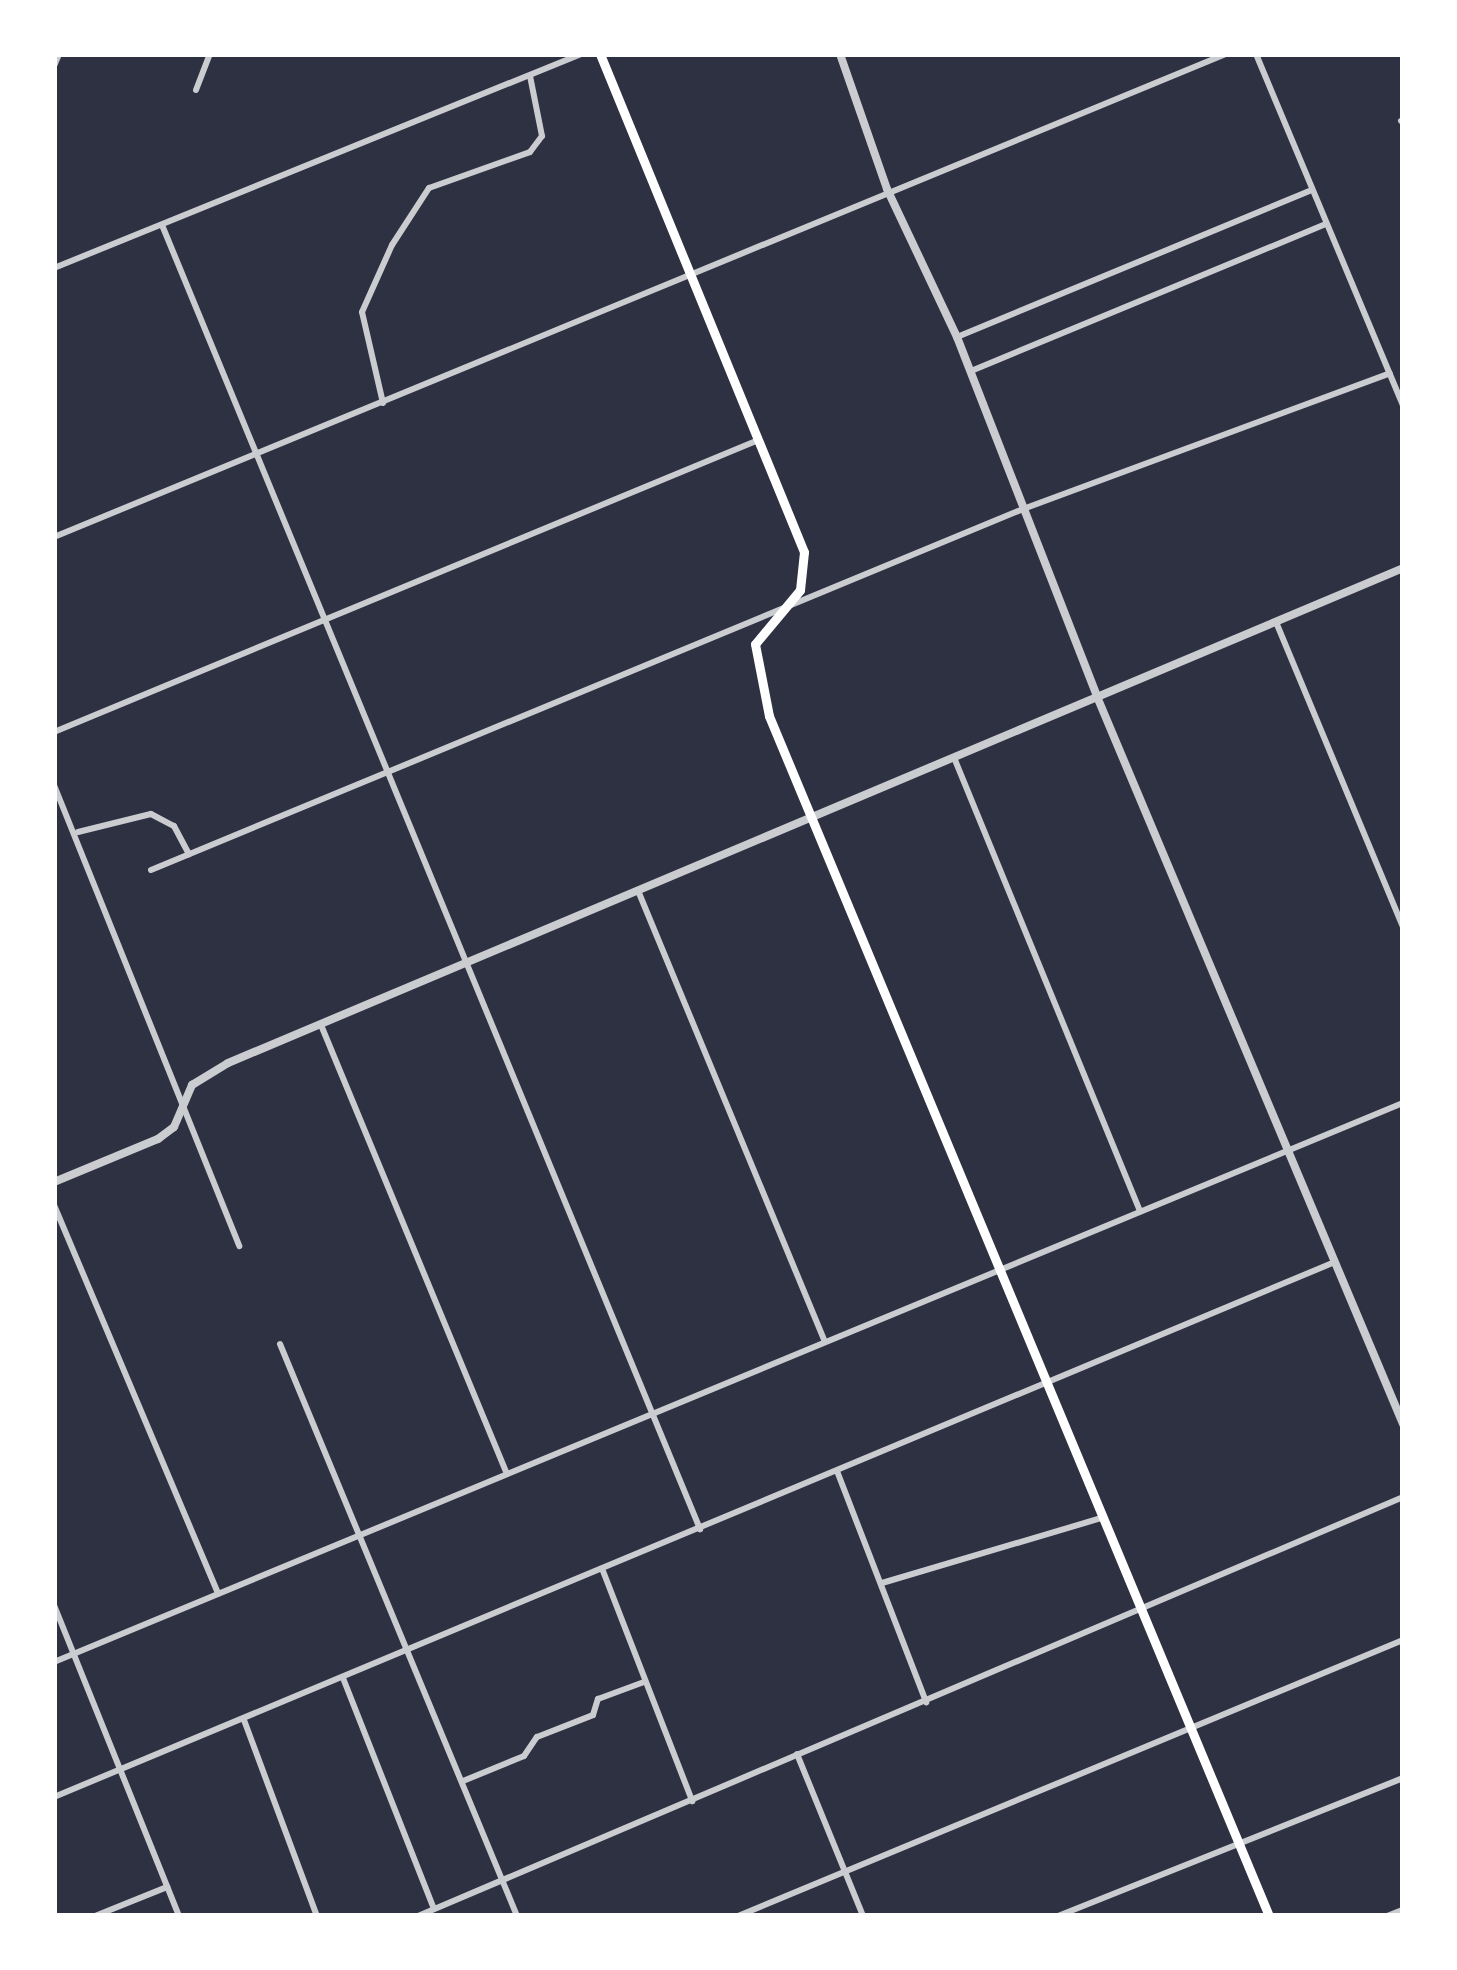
<!DOCTYPE html>
<style>
body{margin:0}
#map{position:relative;width:1457px;height:1970px;overflow:hidden;background:#2d3142;font-family:Mulish,sans-serif}
div>[style]{position:absolute}
[style*='--x']{left:calc(var(--x)*1px);top:calc(var(--y)*1px);width:calc(var(--w)*1px);rotate:calc(var(--a)*1deg)}
.minor>*{height:6px;margin:-3px;padding:0 3px;transform-origin:3px;border-radius:3px;background:#caccd0}
.tertiary>*{height:8px;margin:-4px;padding:0 4px;transform-origin:4px;border-radius:4px;background:#caccd0}
.secondary>*{height:9px;margin:-4.5px;padding:0 4.5px;transform-origin:4.5px;border-radius:4.5px;background:#fff}
span{translate:-50% -50%;white-space:nowrap;text-align:center;line-height:1.15;-webkit-text-stroke:12px #fff;paint-order:stroke}
.frame{position:absolute;inset:0;border:57px solid #fff;pointer-events:none}
</style>
<div id="map">
<div class="minor">
<div style="--x:1256;--y:54;--w:381;--a:67.3"></div>
<div style="--x:54;--y:66;--w:13;--a:-67"></div>
<div style="--x:196;--y:90;--w:39;--a:-69"></div>
<div style="--x:1401;--y:121;--w:2;--a:-27"></div>
<div style="--x:162;--y:225;--w:1411;--a:67.58"></div>
<div style="--x:54;--y:268;--w:569;--a:-22.1"></div>
<div style="--x:957;--y:337;--w:384;--a:-22.5"></div>
<div style="--x:971;--y:371;--w:384;--a:-22.5"></div>
<div style="--x:383;--y:403;--w:93;--a:-103"></div>
<div style="--x:362;--y:312;--w:73;--a:-65.9"></div>
<div style="--x:392;--y:245;--w:68;--a:-57"></div>
<div style="--x:429;--y:188;--w:107;--a:-19.6"></div>
<div style="--x:530;--y:152;--w:20;--a:-53"></div>
<div style="--x:542;--y:136;--w:61;--a:-101.3"></div>
<div style="--x:54;--y:537;--w:1268;--a:-22.4"></div>
<div style="--x:1276;--y:622;--w:330;--a:67.4"></div>
<div style="--x:54;--y:732;--w:760;--a:-22.52"></div>
<div style="--x:955;--y:760;--w:487;--a:67.7"></div>
<div style="--x:54;--y:785;--w:497;--a:68.1"></div>
<div style="--x:78;--y:832;--w:75;--a:-13.9"></div>
<div style="--x:151;--y:814;--w:26;--a:28"></div>
<div style="--x:174;--y:826;--w:32;--a:62"></div>
<div style="--x:151;--y:870;--w:944;--a:-22.49"></div>
<div style="--x:1023;--y:509;--w:391;--a:-20.3"></div>
<div style="--x:639;--y:893;--w:484;--a:67.5"></div>
<div style="--x:321;--y:1025;--w:485;--a:67.5"></div>
<div style="--x:54;--y:1205;--w:422;--a:67.1"></div>
<div style="--x:280;--y:1344;--w:619;--a:67.49"></div>
<div style="--x:837;--y:1471;--w:248;--a:68.9"></div>
<div style="--x:603;--y:1571;--w:247;--a:68.8"></div>
<div style="--x:882;--y:1583;--w:229;--a:-16.5"></div>
<div style="--x:54;--y:1605;--w:335;--a:68.1"></div>
<div style="--x:54;--y:1662;--w:1460;--a:-22.51"></div>
<div style="--x:343;--y:1678;--w:248;--a:68.5"></div>
<div style="--x:244;--y:1720;--w:209;--a:69.6"></div>
<div style="--x:797;--y:1754;--w:175;--a:67.8"></div>
<div style="--x:463;--y:1781;--w:66;--a:-22.3"></div>
<div style="--x:524;--y:1756;--w:23;--a:-56"></div>
<div style="--x:537;--y:1737;--w:60;--a:-21.4"></div>
<div style="--x:593;--y:1715;--w:17;--a:-73"></div>
<div style="--x:598;--y:1699;--w:49;--a:-20.3"></div>
<div style="--x:54;--y:1797;--w:1388;--a:-22.67"></div>
<div style="--x:95;--y:1916;--w:78;--a:-21.9"></div>
<div style="--x:418;--y:1916;--w:1070;--a:-23.04"></div>
<div style="--x:738;--y:1916;--w:720;--a:-22.54"></div>
<div style="--x:1058;--y:1916;--w:372;--a:-21.8"></div>
<div style="--x:1387;--y:1916;--w:17;--a:-21"></div>
</div>
<div class="tertiary">
<div style="--x:840;--y:54;--w:143;--a:70.8"></div>
<div style="--x:887;--y:189;--w:164;--a:64.7"></div>
<div style="--x:957;--y:337;--w:388;--a:68.7"></div>
<div style="--x:1098;--y:699;--w:787;--a:67.18"></div>
<div style="--x:54;--y:1182;--w:113;--a:-22.5"></div>
<div style="--x:158;--y:1139;--w:20;--a:-37"></div>
<div style="--x:174;--y:1127;--w:46;--a:-66.8"></div>
<div style="--x:192;--y:1085;--w:42;--a:-31.4"></div>
<div style="--x:228;--y:1063;--w:1275;--a:-22.84"></div>
</div>
<div class="secondary">
<div style="--x:600;--y:54;--w:538;--a:67.72"></div>
<div style="--x:804;--y:552;--w:38;--a:96"></div>
<div style="--x:800;--y:590;--w:70;--a:129.8"></div>
<div style="--x:755;--y:644;--w:73;--a:79"></div>
<div style="--x:769;--y:716;--w:1300;--a:67.38"></div>
</div>
<div class="frame"></div>
</div>
